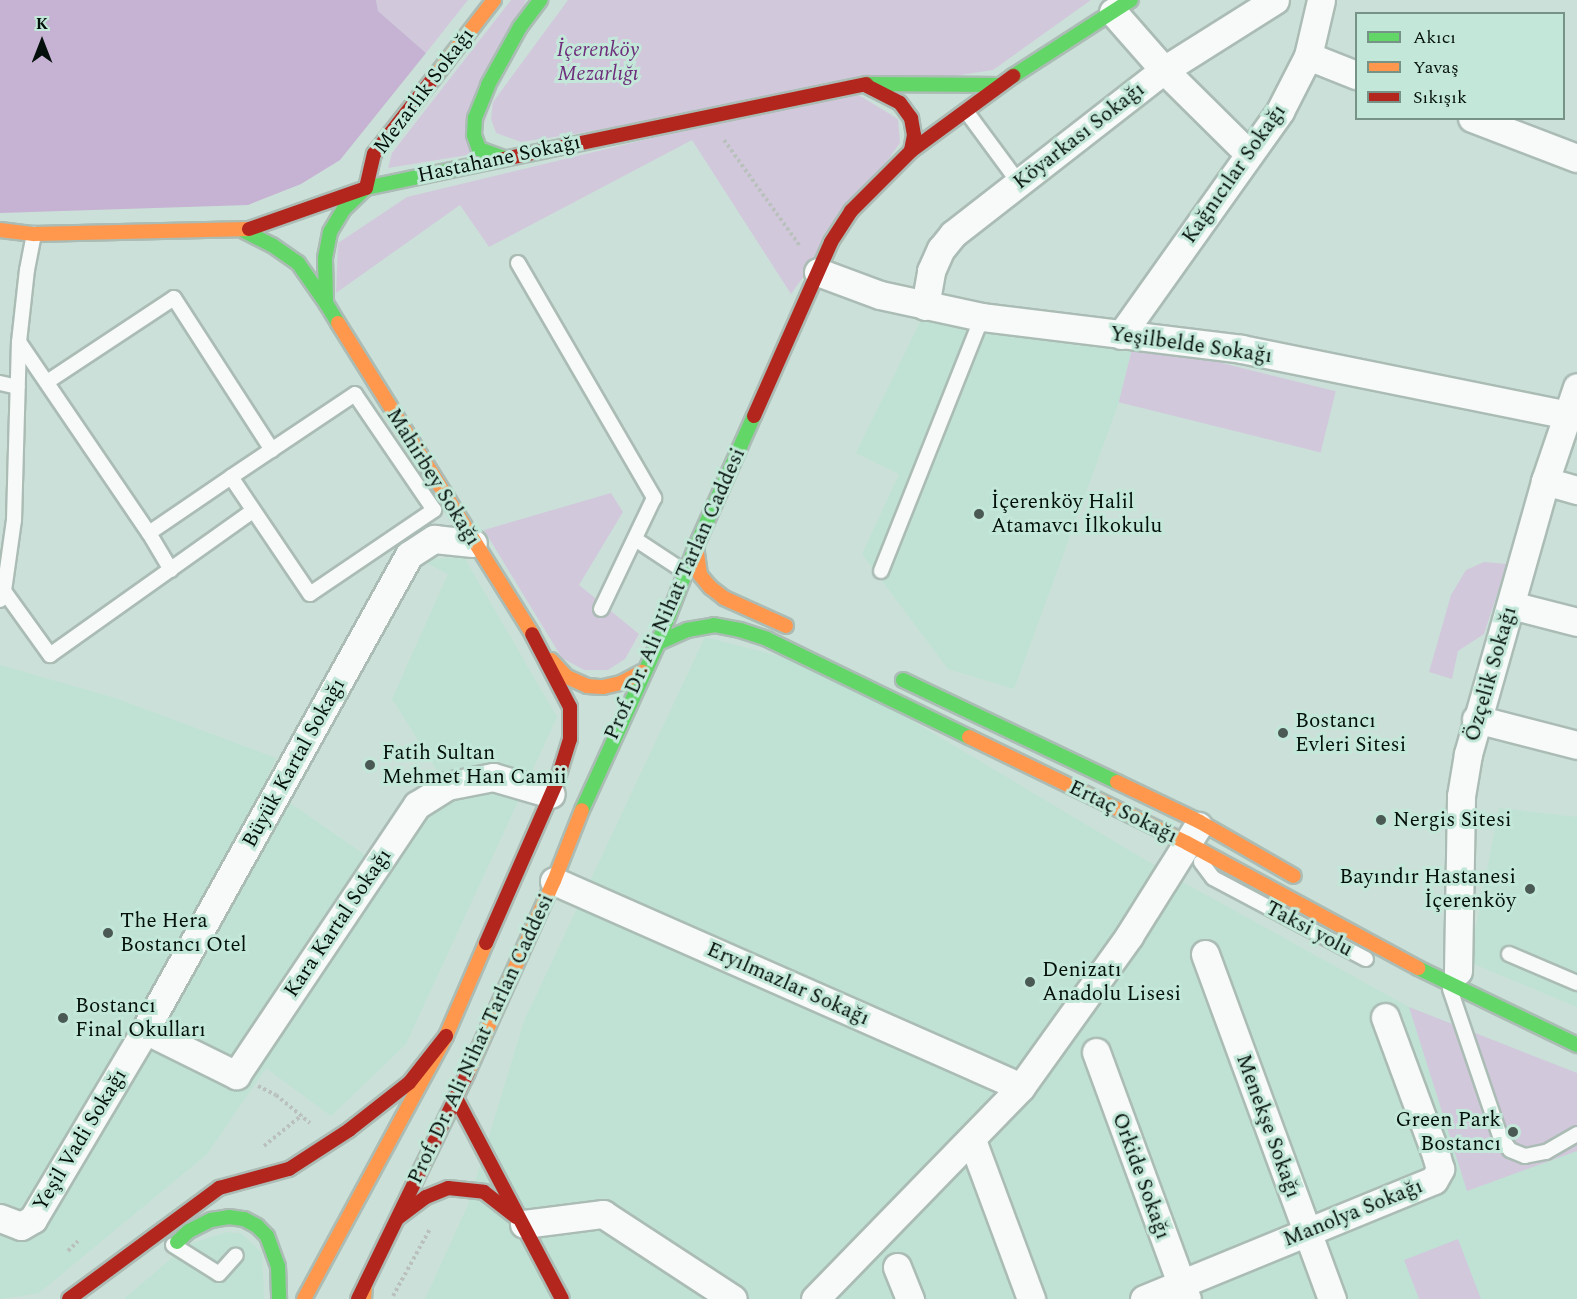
<!DOCTYPE html>
<meta charset="utf-8">
<style>
body{margin:0}
#map{position:relative;width:1577px;height:1299px;overflow:hidden;background:#cbe0d8;font-family:Spectral,serif}
div>[style]{position:absolute}
[style*='--x']{left:calc(var(--x)*1px);top:calc(var(--y)*1px);width:calc(var(--w)*1px);rotate:calc(var(--a)*1deg)}
.built>*{inset:0;background:#bfe2d4}
.green>*{inset:0;background:#d2c8dc;transform-origin:0 0}
.forest>*{inset:0;background:#c6b2d2}
.path>*{height:4px;margin-top:-2px;transform-origin:0;background:repeating-linear-gradient(90deg,#bac1bd 0 3px,transparent 0 6px)}
.roads{filter:drop-shadow(2px 0 #abbcb5) drop-shadow(-2px 0 #abbcb5) drop-shadow(0 2px #abbcb5) drop-shadow(0 -2px #abbcb5)}
.lane>*{height:14px;margin:-7px;padding:0 7px;transform-origin:7px;border-radius:7px;background:#f7faf9}
.street>*{height:27px;margin:-13.5px;padding:0 13.5px;transform-origin:13.5px;border-radius:13.5px;background:#f7faf9}
.fast>*{height:14px;margin:-7px;padding:0 7px;transform-origin:7px;border-radius:7px;background:#63d668}
.slow>*{height:14px;margin:-7px;padding:0 7px;transform-origin:7px;border-radius:7px;background:#ff974d}
.jam>*{height:14px;margin:-7px;padding:0 7px;transform-origin:7px;border-radius:7px;background:#b3261e}
.dots>*{width:16px;height:16px;translate:-50% -50%;box-sizing:border-box;border:3px solid #c3e8d9;border-radius:50%}
span{translate:-50% -50%;white-space:nowrap;text-align:center;line-height:1.15;-webkit-text-stroke:6px #c3e8d9;paint-order:stroke}
.park-label{font-size:21px;color:#6e2e7c;font-style:italic}
.street-label{font-size:21px;color:#04100b}
.poi-label{font-size:21px;color:#04100b}
.left{translate:0 -50%;text-align:left}
.right{translate:-100% -50%;text-align:right}
.legend{position:absolute;left:1355px;top:12px;width:210px;height:108px;box-sizing:border-box;background:#c3e8d9;border:2px solid #779287;margin:0;padding:8px 10px;list-style:none;font-size:18px;color:#04100b}
.legend li{display:flex;align-items:center;gap:12px;height:30px}
.legend b{width:30px;border:2px solid #779287}
.north{position:absolute;left:12px;top:12px;width:60px;height:60px;-webkit-text-stroke:4px #c3e8d9;paint-order:stroke;rotate:0deg;font-size:16px;font-weight:700;line-height:24px;text-align:center;color:#04100b}
.north::after{content:'';display:block;margin:auto;width:21px;height:27px;background:#04100b;clip-path:polygon(50% 0,100% 100%,50% 72%,0 100%)}
</style>
<div id="map">
<div class="built">
<div style="clip-path:polygon(923px 316px,1134px 341px,1119px 402px,1014px 689px,948px 669px,862px 554px,899px 474px,856px 453px)"></div>
<div style="clip-path:polygon(464px 557px,557px 717px,406px 1044px,331px 1116px,266px 1068px,207px 1154px,39px 1293px,0 1299px,0 665px,115px 698px,276px 758px,264px 785px,378px 864px,447px 786px,392px 699px,448px 574px,421px 560px)"></div>
<div style="clip-path:polygon(705px 637px,824px 668px,1179px 880px,1409px 1007px,1577px 1073px,1577px 1299px,425px 1299px,468px 1205px,524px 1021px)"></div>
<div style="clip-path:polygon(1499px 808px,1577px 817px,1577px 1007px,1469px 962px)"></div>
<div style="clip-path:polygon(227px 1232px,242px 1234px,262px 1253px,264px 1299px,124px 1299px,187px 1245px)"></div>
</div>
<div class="green">
<div style="clip-path:polygon(376px 0,468px 0,426px 53px,378px 11px)"></div>
<div style="clip-path:polygon(511px 0,526px 0,474px 154px,388px 168px,392px 153px)"></div>
<div style="clip-path:polygon(568px 0,1091px 0,993px 70px,521px 142px,496px 133px,491px 119px,493px 102px)"></div>
<div style="clip-path:polygon(857px 94px,898px 119px,900px 143px,791px 294px,692px 140px,489px 247px,460px 205px,336px 293px,338px 243px,407px 197px,718px 122px)"></div>
<div style="left:1134px;top:341px;width:208px;height:63px;rotate:14deg"></div>
<div style="clip-path:polygon(611px 493px,623px 512px,579px 585px,639px 634px,625px 659px,608px 670px,584px 670px,562px 658px,484px 530px)"></div>
<div style="clip-path:polygon(1484px 562px,1507px 564px,1484px 634px,1458px 651px,1452px 679px,1429px 672px,1451px 595px,1466px 570px)"></div>
<div style="clip-path:polygon(1409px 1007px,1577px 1073px,1577px 1151px,1467px 1191px)"></div>
<div style="clip-path:polygon(1458px 1239px,1481px 1299px,1419px 1299px,1404px 1260px)"></div>
</div>
<div class="forest">
<div style="clip-path:polygon(0 0,376px 0,378px 11px,426px 53px,340px 160px,301px 184px,248px 205px,0 213px)"></div>
</div>
<div class="path">
<div style="--x:724;--y:140;--w:130;--a:54.4"></div>
<div style="--x:258;--y:1086;--w:20;--a:27"></div>
<div style="--x:276;--y:1095;--w:44;--a:39.5"></div>
<div style="--x:264;--y:1146;--w:49;--a:-39.2"></div>
<div style="--x:68;--y:1251;--w:14;--a:-45"></div>
<div style="--x:393;--y:1296;--w:77;--a:-61.1"></div>
</div>
<div class="roads">
<div class="lane">
<div style="--x:966;--y:111;--w:89;--a:53.6"></div>
<div style="--x:518;--y:263;--w:272;--a:59.9"></div>
<div style="--x:654;--y:498;--w:123;--a:115.5"></div>
<div style="--x:19;--y:342;--w:231;--a:55.8"></div>
<div style="--x:149;--y:533;--w:99;--a:-34.3"></div>
<div style="--x:231;--y:477;--w:141;--a:56"></div>
<div style="--x:310;--y:594;--w:150;--a:-34.1"></div>
<div style="--x:434;--y:510;--w:140;--a:-124.3"></div>
<div style="--x:355;--y:394;--w:149;--a:146.2"></div>
<div style="--x:47;--y:382;--w:152;--a:-33.5"></div>
<div style="--x:174;--y:298;--w:181;--a:57.2"></div>
<div style="--x:0;--y:383;--w:18;--a:13"></div>
<div style="--x:149;--y:533;--w:43;--a:59.3"></div>
<div style="--x:635;--y:539;--w:60;--a:33.4"></div>
<div style="--x:881;--y:571;--w:273;--a:-68.3"></div>
<div style="--x:4;--y:591;--w:79;--a:54.3"></div>
<div style="--x:50;--y:655;--w:249;--a:-35.4"></div>
<div style="--x:0;--y:600;--w:10;--a:-66"></div>
<div style="--x:4;--y:591;--w:72;--a:-82"></div>
<div style="--x:14;--y:520;--w:178;--a:-88.4"></div>
<div style="--x:19;--y:342;--w:72;--a:-83.7"></div>
<div style="--x:27;--y:270;--w:37;--a:-79"></div>
<div style="--x:1201;--y:862;--w:20;--a:53"></div>
<div style="--x:1213;--y:878;--w:173;--a:27.9"></div>
<div style="--x:1509;--y:954;--w:74;--a:23.1"></div>
<div style="--x:1450;--y:989;--w:155;--a:71.2"></div>
<div style="--x:1500;--y:1136;--w:17;--a:54"></div>
<div style="--x:1510;--y:1150;--w:16;--a:22"></div>
<div style="--x:1525;--y:1156;--w:21;--a:-11"></div>
<div style="--x:1546;--y:1152;--w:36;--a:-30"></div>
<div style="--x:173;--y:1245;--w:54;--a:32.2"></div>
<div style="--x:219;--y:1274;--w:25;--a:-48"></div>
</div>
<div class="street">
<div style="--x:1113;--y:12;--w:77;--a:48.7"></div>
<div style="--x:1164;--y:70;--w:118;--a:44.7"></div>
<div style="--x:1308;--y:56;--w:52;--a:21.6"></div>
<div style="--x:1472;--y:118;--w:112;--a:20.9"></div>
<div style="--x:818;--y:272;--w:66;--a:20.4"></div>
<div style="--x:880;--y:295;--w:104;--a:12.2"></div>
<div style="--x:982;--y:317;--w:261;--a:7"></div>
<div style="--x:1241;--y:349;--w:333;--a:11.4"></div>
<div style="--x:925;--y:306;--w:36;--a:-80"></div>
<div style="--x:931;--y:271;--w:24;--a:-66"></div>
<div style="--x:941;--y:249;--w:19;--a:-51"></div>
<div style="--x:953;--y:234;--w:267;--a:-37.9"></div>
<div style="--x:1164;--y:70;--w:131;--a:-32.2"></div>
<div style="--x:1121;--y:335;--w:275;--a:-54.6"></div>
<div style="--x:1280;--y:111;--w:62;--a:-63"></div>
<div style="--x:1308;--y:56;--w:57;--a:-76.9"></div>
<div style="--x:1545;--y:481;--w:33;--a:16"></div>
<div style="--x:1511;--y:605;--w:68;--a:14.4"></div>
<div style="--x:1476;--y:719;--w:104;--a:14.4"></div>
<div style="--x:554;--y:881;--w:510;--a:23.8"></div>
<div style="--x:1205;--y:954;--w:368;--a:69.8"></div>
<div style="--x:1458;--y:971;--w:175;--a:-89"></div>
<div style="--x:1461;--y:796;--w:43;--a:-80.5"></div>
<div style="--x:1468;--y:754;--w:284;--a:-74.2"></div>
<div style="--x:1545;--y:481;--w:99;--a:-71.2"></div>
<div style="--x:145;--y:1030;--w:102;--a:26.3"></div>
<div style="--x:236;--y:1075;--w:325;--a:-56.2"></div>
<div style="--x:417;--y:805;--w:36;--a:-32"></div>
<div style="--x:447;--y:786;--w:47;--a:-11.1"></div>
<div style="--x:493;--y:777;--w:60;--a:16.3"></div>
<div style="--x:1096;--y:1052;--w:263;--a:69.8"></div>
<div style="--x:972;--y:1140;--w:170;--a:69.6"></div>
<div style="--x:0;--y:1218;--w:22;--a:21"></div>
<div style="--x:21;--y:1226;--w:14;--a:-30"></div>
<div style="--x:33;--y:1219;--w:220;--a:-59.3"></div>
<div style="--x:145;--y:1030;--w:543;--a:-60.94"></div>
<div style="--x:409;--y:555;--w:30;--a:-33"></div>
<div style="--x:434;--y:539;--w:39;--a:6"></div>
<div style="--x:524;--y:1224;--w:80;--a:-7.2"></div>
<div style="--x:603;--y:1214;--w:155;--a:33.2"></div>
<div style="--x:897;--y:1267;--w:35;--a:68"></div>
<div style="--x:815;--y:1299;--w:296;--a:-45.8"></div>
<div style="--x:1021;--y:1087;--w:186;--a:-54.4"></div>
<div style="--x:1129;--y:936;--w:130;--a:-57.9"></div>
<div style="--x:1144;--y:1299;--w:313;--a:-22.3"></div>
<div style="--x:1434;--y:1180;--w:13;--a:-61"></div>
<div style="--x:1440;--y:1169;--w:15;--a:-106"></div>
<div style="--x:1436;--y:1155;--w:147;--a:-110.3"></div>
</div>
<div class="fast">
<div style="--x:1013;--y:76;--w:140;--a:-32.8"></div>
<div style="--x:866;--y:84;--w:134;--a:0.4"></div>
<div style="--x:504;--y:158;--w:27;--a:-160"></div>
<div style="--x:479;--y:149;--w:15;--a:-110"></div>
<div style="--x:474;--y:135;--w:17;--a:-87"></div>
<div style="--x:475;--y:118;--w:35;--a:-68"></div>
<div style="--x:488;--y:85;--w:66;--a:-61.1"></div>
<div style="--x:520;--y:27;--w:34;--a:-53"></div>
<div style="--x:244;--y:231;--w:31;--a:27"></div>
<div style="--x:272;--y:245;--w:32;--a:35"></div>
<div style="--x:298;--y:263;--w:49;--a:55"></div>
<div style="--x:338;--y:323;--w:23;--a:-121"></div>
<div style="--x:326;--y:303;--w:45;--a:-91.3"></div>
<div style="--x:325;--y:258;--w:26;--a:-79"></div>
<div style="--x:330;--y:232;--w:27;--a:-59"></div>
<div style="--x:344;--y:209;--w:30;--a:-44"></div>
<div style="--x:366;--y:188;--w:136;--a:-11.9"></div>
<div style="--x:658;--y:643;--w:32;--a:-24"></div>
<div style="--x:687;--y:630;--w:27;--a:-10"></div>
<div style="--x:714;--y:625;--w:26;--a:11"></div>
<div style="--x:740;--y:630;--w:28;--a:18"></div>
<div style="--x:767;--y:639;--w:225;--a:25.9"></div>
<div style="--x:903;--y:680;--w:237;--a:25.5"></div>
<div style="--x:582;--y:810;--w:183;--a:-65.5"></div>
<div style="--x:658;--y:643;--w:104;--a:-68.6"></div>
<div style="--x:696;--y:546;--w:142;--a:-66"></div>
<div style="--x:1418;--y:968;--w:177;--a:25.8"></div>
<div style="--x:177;--y:1242;--w:16;--a:-43"></div>
<div style="--x:189;--y:1231;--w:25;--a:-27"></div>
<div style="--x:211;--y:1220;--w:18;--a:-9"></div>
<div style="--x:229;--y:1217;--w:15;--a:8"></div>
<div style="--x:244;--y:1219;--w:15;--a:28"></div>
<div style="--x:257;--y:1226;--w:14;--a:45"></div>
<div style="--x:267;--y:1236;--w:32;--a:70"></div>
<div style="--x:278;--y:1266;--w:33;--a:88"></div>
</div>
<div class="slow">
<div style="--x:436;--y:75;--w:95;--a:-52.3"></div>
<div style="--x:0;--y:230;--w:34;--a:7"></div>
<div style="--x:34;--y:234;--w:215;--a:-1.3"></div>
<div style="--x:338;--y:323;--w:367;--a:58"></div>
<div style="--x:696;--y:546;--w:29;--a:82"></div>
<div style="--x:700;--y:575;--w:16;--a:50"></div>
<div style="--x:710;--y:587;--w:18;--a:38"></div>
<div style="--x:724;--y:598;--w:68;--a:24.3"></div>
<div style="--x:551;--y:660;--w:23;--a:47"></div>
<div style="--x:567;--y:677;--w:22;--a:24"></div>
<div style="--x:587;--y:686;--w:16;--a:4"></div>
<div style="--x:603;--y:687;--w:18;--a:-13"></div>
<div style="--x:621;--y:683;--w:24;--a:-28"></div>
<div style="--x:969;--y:737;--w:242;--a:25.9"></div>
<div style="--x:1187;--y:843;--w:263;--a:28.4"></div>
<div style="--x:1117;--y:782;--w:92;--a:25.7"></div>
<div style="--x:1200;--y:822;--w:108;--a:29.9"></div>
<div style="--x:468;--y:1072;--w:209;--a:-65.8"></div>
<div style="--x:554;--y:881;--w:76;--a:-68.5"></div>
<div style="--x:304;--y:1299;--w:299;--a:-61.6"></div>
<div style="--x:446;--y:1036;--w:101;--a:-66.7"></div>
<div style="--x:364;--y:1299;--w:13;--a:-86"></div>
</div>
<div class="jam">
<div style="--x:865;--y:85;--w:39;--a:27"></div>
<div style="--x:900;--y:103;--w:19;--a:54"></div>
<div style="--x:911;--y:118;--w:17;--a:80"></div>
<div style="--x:914;--y:135;--w:16;--a:101"></div>
<div style="--x:499;--y:160;--w:375;--a:-11.7"></div>
<div style="--x:249;--y:229;--w:124;--a:-19.3"></div>
<div style="--x:366;--y:188;--w:35;--a:-77"></div>
<div style="--x:374;--y:154;--w:100;--a:-51.9"></div>
<div style="--x:754;--y:416;--w:190;--a:-66.1"></div>
<div style="--x:831;--y:242;--w:37;--a:-57"></div>
<div style="--x:851;--y:211;--w:85;--a:-45"></div>
<div style="--x:911;--y:151;--w:127;--a:-36.3"></div>
<div style="--x:486;--y:943;--w:177;--a:-66.3"></div>
<div style="--x:557;--y:781;--w:44;--a:-72.8"></div>
<div style="--x:570;--y:739;--w:32;--a:-90"></div>
<div style="--x:570;--y:707;--w:82;--a:-117.5"></div>
<div style="--x:456;--y:1098;--w:227;--a:62.2"></div>
<div style="--x:398;--y:1218;--w:35;--a:-37"></div>
<div style="--x:426;--y:1197;--w:24;--a:-22"></div>
<div style="--x:448;--y:1188;--w:36;--a:6"></div>
<div style="--x:484;--y:1192;--w:41;--a:38"></div>
<div style="--x:69;--y:1299;--w:187;--a:-36.5"></div>
<div style="--x:219;--y:1188;--w:73;--a:-15.2"></div>
<div style="--x:289;--y:1169;--w:72;--a:-33"></div>
<div style="--x:349;--y:1130;--w:76;--a:-38.1"></div>
<div style="--x:409;--y:1083;--w:60;--a:-51.8"></div>
<div style="--x:358;--y:1299;--w:252;--a:-64.1"></div>
</div>
</div>
<div class="dots">
<div style="left:979px;top:514px;background:#4a5953"></div>
<div style="left:1283px;top:733px;background:#4a5953"></div>
<div style="left:370px;top:765px;background:#4a5953"></div>
<div style="left:1381px;top:820px;background:#4a5953"></div>
<div style="left:1530px;top:889px;background:#4a5953"></div>
<div style="left:108px;top:933px;background:#4a5953"></div>
<div style="left:1030px;top:982px;background:#4a5953"></div>
<div style="left:63px;top:1018px;background:#4a5953"></div>
<div style="left:1513px;top:1132px;background:#4a5953"></div>
</div>
<div class="park-label">
<span style="left:598px;top:62px">İçerenköy<br>Mezarlığı</span>
</div>
<div class="street-label">
<span style="left:424px;top:91px;rotate:-53deg">Mezarlık Sokağı</span>
<span style="left:1079px;top:136px;rotate:-38deg">Köyarkası Sokağı</span>
<span style="left:499px;top:159px;rotate:-12deg">Hastahane Sokağı</span>
<span style="left:1234px;top:174px;rotate:-55deg">Kağnıcılar Sokağı</span>
<span style="left:1191px;top:345px;rotate:8deg">Yeşilbelde Sokağı</span>
<span style="left:433px;top:477px;rotate:58deg">Mahirbey Sokağı</span>
<span style="left:675px;top:594px;rotate:-66deg">Prof. Dr. Ali Nihat Tarlan Caddesi</span>
<span style="left:1491px;top:674px;rotate:-74deg">Özçelik Sokağı</span>
<span style="left:294px;top:763px;rotate:-61deg">Büyük Kartal Sokağı</span>
<span style="left:1123px;top:812px;rotate:26deg">Ertaç Sokağı</span>
<span style="left:338px;top:923px;rotate:-56deg">Kara Kartal Sokağı</span>
<span style="left:1309px;top:929px;rotate:28deg">Taksi yolu</span>
<span style="left:788px;top:984px;rotate:24deg">Eryılmazlar Sokağı</span>
<span style="left:481px;top:1039px;rotate:-65deg">Prof. Dr. Ali Nihat Tarlan Caddesi</span>
<span style="left:1268px;top:1126px;rotate:70deg">Menekşe Sokağı</span>
<span style="left:80px;top:1140px;rotate:-59deg">Yeşil Vadi Sokağı</span>
<span style="left:1141px;top:1176px;rotate:70deg">Orkide Sokağı</span>
<span style="left:1353px;top:1213px;rotate:-22deg">Manolya Sokağı</span>
</div>
<div class="poi-label">
<span class="left" style="left:991px;top:514px">İçerenköy Halil<br>Atamavcı İlkokulu</span>
<span class="left" style="left:1295px;top:733px">Bostancı<br>Evleri Sitesi</span>
<span class="left" style="left:382px;top:765px">Fatih Sultan<br>Mehmet Han Camii</span>
<span class="left" style="left:1393px;top:820px">Nergis Sitesi</span>
<span class="right" style="left:1516px;top:889px">Bayındır Hastanesi<br>İçerenköy</span>
<span class="left" style="left:120px;top:933px">The Hera<br>Bostancı Otel</span>
<span class="left" style="left:1042px;top:982px">Denizatı<br>Anadolu Lisesi</span>
<span class="left" style="left:75px;top:1018px">Bostancı<br>Final Okulları</span>
<span class="right" style="left:1501px;top:1132px">Green Park<br>Bostancı</span>
</div>
<ul class="legend">
<li><b style="height:8px;background:#63d668"></b>Akıcı</li>
<li><b style="height:8px;background:#ff974d"></b>Yavaş</li>
<li><b style="height:8px;background:#b3261e"></b>Sıkışık</li>
</ul>
<div class="north">K</div>
</div>
